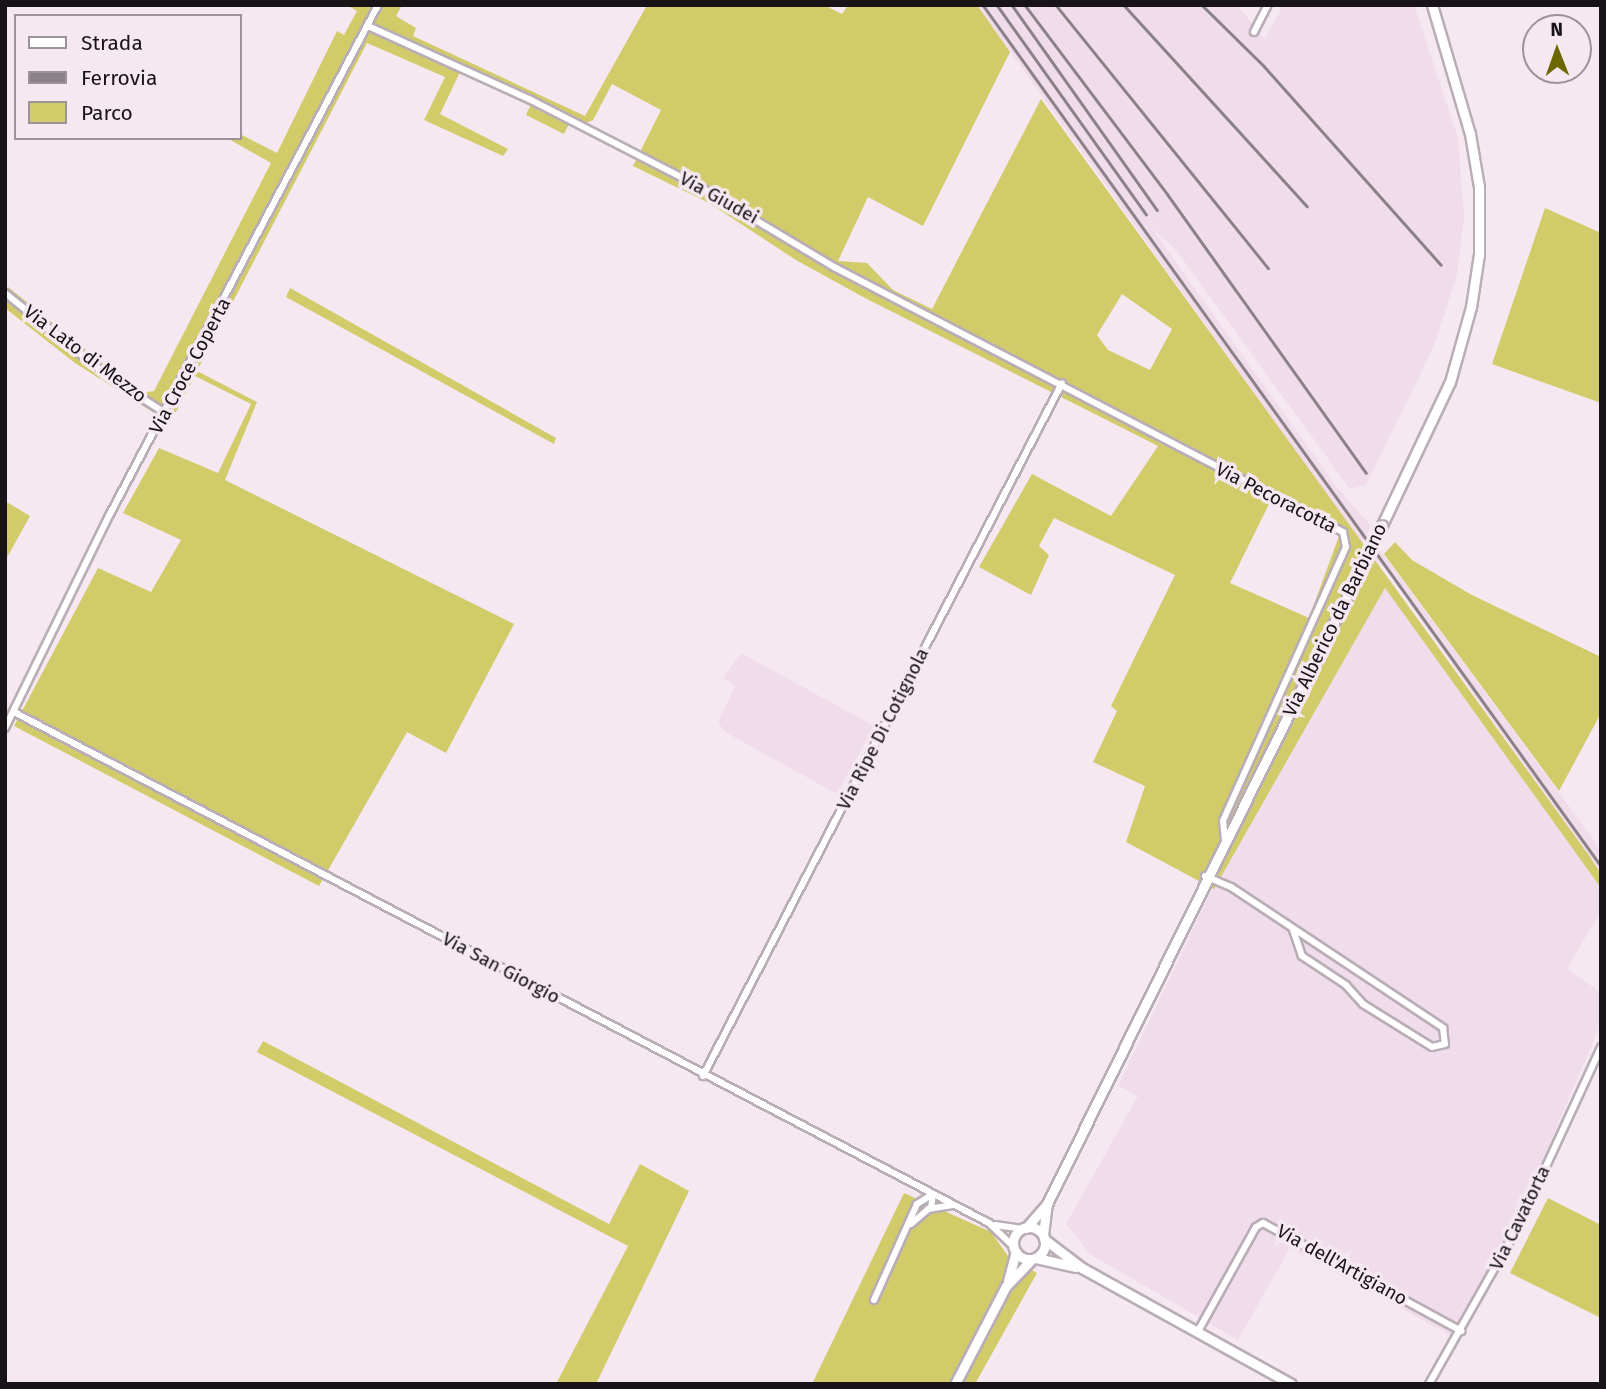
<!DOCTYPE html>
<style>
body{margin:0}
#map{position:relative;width:1606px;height:1389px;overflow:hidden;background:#f5e8f1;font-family:"Fira Sans",sans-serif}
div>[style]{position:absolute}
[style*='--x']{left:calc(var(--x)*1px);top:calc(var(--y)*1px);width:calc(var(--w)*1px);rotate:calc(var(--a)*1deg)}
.built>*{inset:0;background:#f0dcea}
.green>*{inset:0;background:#d1cb6a}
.roads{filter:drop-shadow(2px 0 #b9adb6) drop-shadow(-2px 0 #b9adb6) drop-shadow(0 2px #b9adb6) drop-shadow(0 -2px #b9adb6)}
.street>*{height:6px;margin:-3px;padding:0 3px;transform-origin:3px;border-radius:3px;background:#fff}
.secondary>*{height:9px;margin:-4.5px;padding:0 4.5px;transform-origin:4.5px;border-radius:4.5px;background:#fff}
.secondary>.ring{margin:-4.5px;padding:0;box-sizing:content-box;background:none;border:9px solid #fff;border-radius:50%}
.rail>*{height:2.5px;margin:-1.25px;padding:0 1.25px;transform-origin:1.25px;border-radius:1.25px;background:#8b8288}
.bridges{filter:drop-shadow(2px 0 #b9adb6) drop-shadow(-2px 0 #b9adb6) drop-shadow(0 2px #b9adb6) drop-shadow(0 -2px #b9adb6)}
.secondary-bridge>*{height:9px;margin:-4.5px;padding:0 4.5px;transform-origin:4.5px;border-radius:4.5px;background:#fff}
span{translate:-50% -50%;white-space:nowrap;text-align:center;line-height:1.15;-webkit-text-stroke:7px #f5e8f1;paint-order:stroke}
.street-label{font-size:19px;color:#171316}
.frame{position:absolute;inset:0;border:7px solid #171316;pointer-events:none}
.legend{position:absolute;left:14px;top:14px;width:228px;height:126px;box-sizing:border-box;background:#f5e8f1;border:2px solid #9c9399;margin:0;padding:9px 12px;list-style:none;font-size:21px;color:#171316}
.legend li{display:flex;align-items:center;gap:14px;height:35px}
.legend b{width:35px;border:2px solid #9c9399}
.north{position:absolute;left:1522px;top:14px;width:70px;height:70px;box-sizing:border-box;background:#f5e8f1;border:2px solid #9c9399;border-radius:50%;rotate:359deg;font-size:19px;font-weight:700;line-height:28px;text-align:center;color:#171316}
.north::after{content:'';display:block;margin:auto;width:24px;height:32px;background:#6e6700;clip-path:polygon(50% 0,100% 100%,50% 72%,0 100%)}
</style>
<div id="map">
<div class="built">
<div style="clip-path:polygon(977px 5px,1237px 5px,1265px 39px,1283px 5px,1414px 5px,1458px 138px,1464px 217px,1457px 275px,1434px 346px,1366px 485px,1350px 489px,1176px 250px,1151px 227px,1335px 485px,1371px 526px,1362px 544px)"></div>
<div style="clip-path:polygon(1378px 547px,1601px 850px,1601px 874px,1384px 567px,1372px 557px)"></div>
<div style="clip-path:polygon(1385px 588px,1601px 888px,1601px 911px,1567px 968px,1601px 993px,1601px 1023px,1517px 1220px,1450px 1335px,1290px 1248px,1238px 1340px,1090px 1254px,1066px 1224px,1138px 1096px,1118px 1086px,1207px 900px)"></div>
<div style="clip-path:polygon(741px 653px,874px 726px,837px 794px,727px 733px,718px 723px,735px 686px,723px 678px)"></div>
</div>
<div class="green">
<div style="clip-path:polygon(evenodd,347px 5px,402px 5px,396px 16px,416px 28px,413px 36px,585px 116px,647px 5px,824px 5px,842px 14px,848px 5px,977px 5px,1010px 52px,923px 226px,868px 197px,838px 261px,867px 263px,893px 290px,932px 309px,1041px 99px,1590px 857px,1601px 874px,1601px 888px,1385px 588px,1214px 889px,1126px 842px,1145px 786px,1093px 762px,1117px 711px,1111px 706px,1175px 575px,1054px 518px,1039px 546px,1049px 555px,1031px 595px,979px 567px,1032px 474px,1111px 516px,1158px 446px,863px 297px,796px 260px,709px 203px,633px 166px,661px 110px,612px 84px,593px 120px,586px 123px,572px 118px,564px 134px,526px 115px,530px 106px,460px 72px,440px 114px,508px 149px,503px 156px,424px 120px,445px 77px,367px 43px,197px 371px,257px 402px,225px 480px,514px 624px,446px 753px,407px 732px,319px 886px,14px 726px,98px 568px,151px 592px,181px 540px,123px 513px,159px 448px,218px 473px,251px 404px,195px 376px,170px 423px,75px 363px,5px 308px,8px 287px,100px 361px,147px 392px,154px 391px,271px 163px,227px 138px,240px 138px,240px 134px,277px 153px,337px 31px,344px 35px,357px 11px,347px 5px,1122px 294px,1172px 329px,1150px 370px,1108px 350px,1097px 335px,1122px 294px,347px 5px,1270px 502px,1339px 536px,1309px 618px,1230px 583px,1270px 502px)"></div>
<div style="clip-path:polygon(1545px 208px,1601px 233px,1601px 403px,1492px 364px)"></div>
<div style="clip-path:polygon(290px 288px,556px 438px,554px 444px,286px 297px)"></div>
<div style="clip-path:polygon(5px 501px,30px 516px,5px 561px)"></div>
<div style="clip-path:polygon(1395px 542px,1412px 560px,1470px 594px,1601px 657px,1601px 713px,1559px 791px,1384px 554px)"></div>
<div style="clip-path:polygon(263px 1041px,609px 1224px,640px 1164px,689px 1191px,596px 1384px,556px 1384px,628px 1246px,257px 1052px)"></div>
<div style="clip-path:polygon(904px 1193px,991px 1232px,1008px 1256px,1037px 1273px,975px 1384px,812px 1384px)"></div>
<div style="clip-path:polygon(1548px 1198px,1601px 1225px,1601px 1318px,1510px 1273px)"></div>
</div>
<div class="roads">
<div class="street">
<div style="--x:368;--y:26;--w:179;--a:24.4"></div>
<div style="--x:531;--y:100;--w:192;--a:27.2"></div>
<div style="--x:702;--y:188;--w:154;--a:30.9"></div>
<div style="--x:834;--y:267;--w:574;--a:27.5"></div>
<div style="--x:1343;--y:532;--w:15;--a:79"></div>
<div style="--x:1346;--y:547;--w:300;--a:114.2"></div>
<div style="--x:1223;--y:821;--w:19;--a:84"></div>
<div style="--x:1254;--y:32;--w:30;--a:-63"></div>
<div style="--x:5;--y:293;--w:129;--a:39"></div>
<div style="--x:105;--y:374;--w:72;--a:33"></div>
<div style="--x:14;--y:712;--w:1101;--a:27.66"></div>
<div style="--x:989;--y:1223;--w:35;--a:44"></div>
<div style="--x:5;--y:728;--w:238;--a:-63.9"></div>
<div style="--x:110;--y:514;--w:575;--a:-62.23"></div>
<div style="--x:1205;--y:876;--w:28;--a:23"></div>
<div style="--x:1231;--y:887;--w:255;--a:33.6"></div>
<div style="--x:1443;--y:1028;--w:16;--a:83"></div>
<div style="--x:1445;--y:1044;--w:13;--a:167"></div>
<div style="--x:1432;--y:1047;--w:81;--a:-148.1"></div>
<div style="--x:1363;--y:1004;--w:25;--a:-132"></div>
<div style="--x:1346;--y:985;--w:53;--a:-146.6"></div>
<div style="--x:1302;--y:956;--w:28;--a:-109"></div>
<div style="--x:703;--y:1076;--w:780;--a:-62.61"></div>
<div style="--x:911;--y:1224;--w:23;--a:-41"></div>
<div style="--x:928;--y:1209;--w:25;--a:-9"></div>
<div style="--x:995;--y:1225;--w:28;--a:8"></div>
<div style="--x:874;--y:1300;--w:105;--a:-65.9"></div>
<div style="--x:917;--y:1204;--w:19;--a:-32"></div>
<div style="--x:933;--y:1194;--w:14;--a:98"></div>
<div style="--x:1197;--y:1333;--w:121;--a:-60.9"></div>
<div style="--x:1256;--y:1227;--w:8;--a:-30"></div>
<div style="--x:1263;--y:1223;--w:226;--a:28.6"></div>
<div style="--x:1429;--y:1384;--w:180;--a:-60.5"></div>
<div style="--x:1518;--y:1227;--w:198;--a:-65.2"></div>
</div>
<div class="secondary">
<div style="--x:1382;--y:525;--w:158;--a:-64.6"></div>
<div style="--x:1450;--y:382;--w:78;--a:-74.4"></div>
<div style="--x:1471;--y:307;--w:54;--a:-81.4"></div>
<div style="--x:1479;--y:254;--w:67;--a:-90"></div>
<div style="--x:1479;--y:187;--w:54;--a:-99.6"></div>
<div style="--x:1470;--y:134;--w:134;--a:-106.4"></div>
<div class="ring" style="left:1013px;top:1227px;width:23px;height:23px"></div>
<div style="--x:1026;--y:1228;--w:30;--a:-49"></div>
<div style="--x:1043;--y:1235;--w:31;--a:-83"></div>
<div style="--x:1047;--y:1204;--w:725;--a:-63.72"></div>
<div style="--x:1044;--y:1239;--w:48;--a:37.3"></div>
<div style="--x:1082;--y:1268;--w:239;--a:29"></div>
<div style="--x:1036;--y:1258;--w:41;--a:12.7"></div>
<div style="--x:1008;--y:1281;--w:30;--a:-75"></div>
<div style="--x:955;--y:1384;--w:110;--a:-62.5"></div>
<div style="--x:1006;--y:1286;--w:37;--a:-46"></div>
</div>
</div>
<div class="rail">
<div style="--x:983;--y:5;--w:1060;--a:54.33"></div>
<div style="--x:997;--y:5;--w:257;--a:54.5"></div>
<div style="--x:1012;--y:5;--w:251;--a:54.7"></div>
<div style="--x:1025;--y:5;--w:238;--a:53"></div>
<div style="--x:1168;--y:195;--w:341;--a:54.5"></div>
<div style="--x:1056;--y:5;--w:338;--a:51.1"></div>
<div style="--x:1124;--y:5;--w:272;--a:47.7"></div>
<div style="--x:1202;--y:5;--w:87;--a:44.5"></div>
<div style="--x:1264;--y:66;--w:266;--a:48.3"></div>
</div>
<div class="bridges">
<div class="secondary-bridge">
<div style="--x:1368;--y:554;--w:32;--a:-64"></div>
</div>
</div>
<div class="street-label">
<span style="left:719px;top:198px;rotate:29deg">Via Giudei</span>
<span style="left:85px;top:354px;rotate:37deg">Via Lato di Mezzo</span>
<span style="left:190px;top:366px;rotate:-62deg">Via Croce Coperta</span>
<span style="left:1276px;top:498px;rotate:27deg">Via Pecoracotta</span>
<span style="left:1335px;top:620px;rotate:-64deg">Via Alberico da Barbiano</span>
<span style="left:883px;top:729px;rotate:-63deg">Via Ripe Di Cotignola</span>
<span style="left:501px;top:968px;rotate:28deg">Via San Giorgio</span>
<span style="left:1520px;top:1218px;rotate:-64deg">Via Cavatorta</span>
<span style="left:1342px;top:1265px;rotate:29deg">Via dell'Artigiano</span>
</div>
<div class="frame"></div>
<ul class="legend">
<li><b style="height:9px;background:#fff"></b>Strada</li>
<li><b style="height:9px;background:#8b8288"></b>Ferrovia</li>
<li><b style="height:19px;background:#d1cb6a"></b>Parco</li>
</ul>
<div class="north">N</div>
</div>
